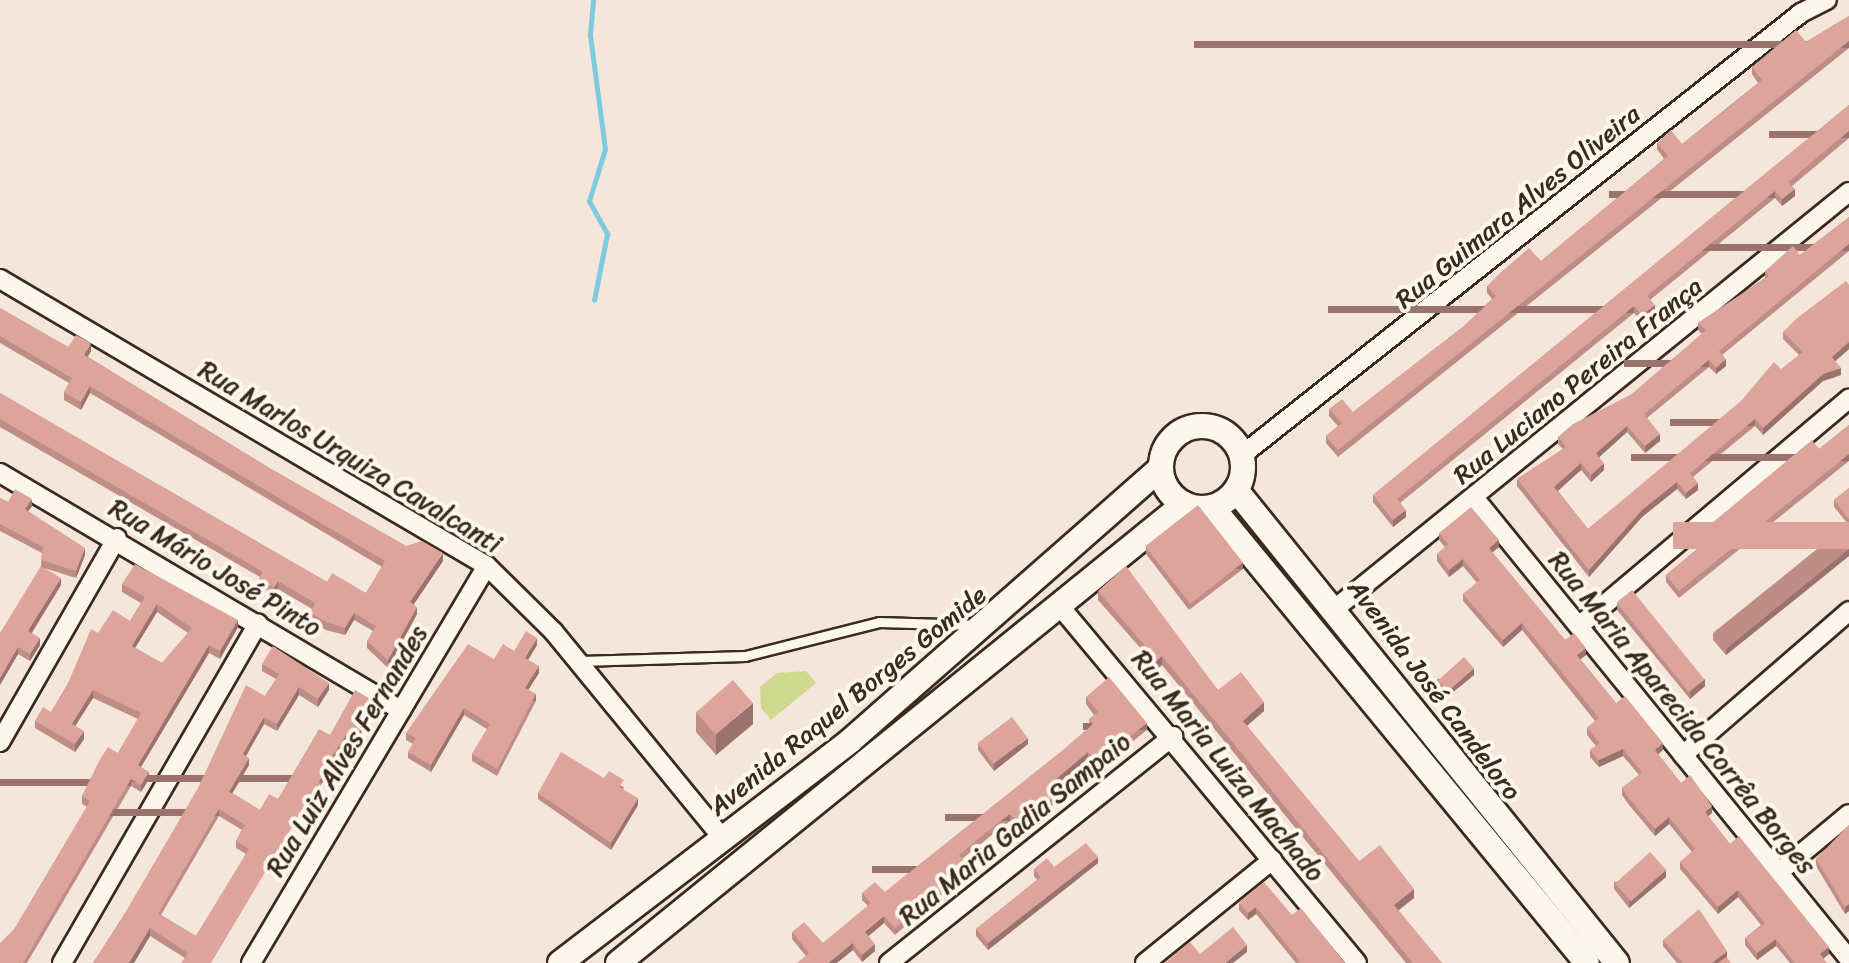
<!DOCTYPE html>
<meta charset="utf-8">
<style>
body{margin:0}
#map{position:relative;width:1849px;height:963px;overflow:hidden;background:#f5e6dc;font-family:Sriracha,sans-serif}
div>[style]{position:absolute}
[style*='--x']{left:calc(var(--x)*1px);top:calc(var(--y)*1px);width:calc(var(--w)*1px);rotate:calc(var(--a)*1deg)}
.green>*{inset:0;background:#cdda8d}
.stream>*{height:5px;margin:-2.5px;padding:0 2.5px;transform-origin:2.5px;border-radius:2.5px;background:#7fcbde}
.roads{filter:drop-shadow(2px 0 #3b2a1e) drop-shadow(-2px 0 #3b2a1e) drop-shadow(0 2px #3b2a1e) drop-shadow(0 -2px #3b2a1e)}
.lane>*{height:9px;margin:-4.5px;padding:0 4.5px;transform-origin:4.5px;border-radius:4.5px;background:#fbf7ec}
.street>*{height:18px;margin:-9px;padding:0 9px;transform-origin:9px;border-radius:9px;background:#fbf7ec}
.secondary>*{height:24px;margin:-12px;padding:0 12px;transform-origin:12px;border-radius:12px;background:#fbf7ec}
.secondary>.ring{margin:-12px;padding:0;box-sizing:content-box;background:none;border:24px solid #fbf7ec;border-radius:50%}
.wall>*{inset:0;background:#be8d86}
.shaded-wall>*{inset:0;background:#9b736d;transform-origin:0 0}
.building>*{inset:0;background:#dda49c;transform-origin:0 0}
span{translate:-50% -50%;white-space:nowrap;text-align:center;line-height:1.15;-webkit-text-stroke:8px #fbf7ec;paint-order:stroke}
.street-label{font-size:26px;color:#3b2a1e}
</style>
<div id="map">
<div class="green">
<div style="clip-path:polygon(806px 671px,816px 683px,771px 720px,761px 708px,760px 687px,777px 673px)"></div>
</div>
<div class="stream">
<div style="--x:593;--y:0;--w:35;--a:95"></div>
<div style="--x:590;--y:35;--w:115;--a:82.5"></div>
<div style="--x:605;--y:149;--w:54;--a:107.1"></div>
<div style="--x:589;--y:201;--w:38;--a:61"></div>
<div style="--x:607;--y:234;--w:67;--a:101.1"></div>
</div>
<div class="roads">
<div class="lane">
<div style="--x:580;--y:661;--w:165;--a:-1.7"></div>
<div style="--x:745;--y:656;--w:138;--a:-14.2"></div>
<div style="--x:879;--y:622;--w:98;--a:1.8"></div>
</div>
<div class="street">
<div style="--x:0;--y:279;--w:565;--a:30.51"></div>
<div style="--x:487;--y:566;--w:93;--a:44.6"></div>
<div style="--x:553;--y:631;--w:269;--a:50.7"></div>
<div style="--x:1242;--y:455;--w:713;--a:-38.33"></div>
<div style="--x:1801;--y:13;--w:29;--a:-27"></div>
<div style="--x:0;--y:473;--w:466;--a:30.6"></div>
<div style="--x:1476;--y:500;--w:591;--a:50.9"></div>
<div style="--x:1058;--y:604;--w:467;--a:50.2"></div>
<div style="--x:1337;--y:607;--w:659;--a:-39.03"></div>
<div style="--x:1579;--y:626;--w:353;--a:-40.1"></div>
<div style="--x:0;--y:742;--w:235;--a:-60.2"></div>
<div style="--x:1683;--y:755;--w:220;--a:-40.9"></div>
<div style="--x:1778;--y:873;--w:92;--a:-39.7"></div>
<div style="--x:62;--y:963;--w:392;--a:-60"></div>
<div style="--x:251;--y:963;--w:462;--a:-59.3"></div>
<div style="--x:889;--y:963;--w:364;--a:-38.6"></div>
<div style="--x:1145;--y:963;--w:164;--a:-39"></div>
</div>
<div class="secondary">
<div class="ring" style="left:1161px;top:426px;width:58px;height:58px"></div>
<div style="--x:1236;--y:490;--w:607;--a:51.15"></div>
<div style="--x:1212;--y:507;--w:590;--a:50.57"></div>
<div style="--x:560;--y:963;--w:365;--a:-37.4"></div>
<div style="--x:850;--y:741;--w:412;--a:-41.3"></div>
<div style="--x:618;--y:963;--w:729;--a:-39.04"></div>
</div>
</div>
<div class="wall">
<div style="clip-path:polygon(1849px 16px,1849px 48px,1338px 457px,1326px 443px,1326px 436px,1338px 426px,1329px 416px,1329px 409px,1353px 412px,1464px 326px,1492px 299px,1487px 293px,1487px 286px,1541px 261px,1664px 159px,1657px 149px,1657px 143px,1682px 144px,1758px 83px,1752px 74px,1752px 67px,1806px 42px)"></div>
<div style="clip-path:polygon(1849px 105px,1849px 138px,1792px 186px,1795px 196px,1782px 206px,1775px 198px,1650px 300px,1655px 312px,1642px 322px,1634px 313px,1400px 503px,1406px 517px,1393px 527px,1373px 502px,1373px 495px)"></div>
<div style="clip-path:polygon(1849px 217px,1849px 251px,1722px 355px,1726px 366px,1716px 374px,1709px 367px,1647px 418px,1660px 441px,1645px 453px,1627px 432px,1599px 457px,1604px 470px,1591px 482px,1581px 470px,1558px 491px,1588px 529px,1799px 355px,1783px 339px,1783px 332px,1849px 285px,1849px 349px,1835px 361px,1841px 375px,1823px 381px,1763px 435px,1755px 426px,1693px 477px,1698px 490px,1686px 499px,1677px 489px,1642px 517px,1589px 577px,1517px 486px,1517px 479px,1563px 449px,1558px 444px,1558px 437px,1632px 394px,1702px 334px,1698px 330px,1698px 323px,1765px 278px,1765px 271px,1800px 255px)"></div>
<div style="clip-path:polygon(0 308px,68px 347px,91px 351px,88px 357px,271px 469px,406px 546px,443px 561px,413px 605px,417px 614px,388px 668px,367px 648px,367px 641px,373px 631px,354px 620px,345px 635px,326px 630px,310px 620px,310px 613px,312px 609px,278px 589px,274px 595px,259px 586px,260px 577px,0 427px,0 393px,327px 582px,366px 593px,382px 567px,90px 393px,81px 410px,64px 400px,64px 392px,69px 383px,0 343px)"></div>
<div style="clip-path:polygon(1849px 425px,1849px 461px,1679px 598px,1666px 582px,1666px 575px,1709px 539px,1706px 535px,1706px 528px,1819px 449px)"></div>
<div style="clip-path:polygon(1849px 488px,1849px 556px,1726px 655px,1713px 640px,1713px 633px,1848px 524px,1834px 507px,1834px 500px)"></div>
<div style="clip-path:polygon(0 498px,8px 502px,32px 506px,28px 511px,85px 555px,76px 578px,44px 568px,61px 585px,32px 633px,40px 645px,30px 661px,18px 654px,0 685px,41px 566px,42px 553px,0 531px)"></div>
<div style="clip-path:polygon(1439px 533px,1499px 547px,1492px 552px,1565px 640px,1586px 655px,1580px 659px,1616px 703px,1663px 750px,1658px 754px,1681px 783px,1712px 813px,1708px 816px,1730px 844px,1829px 954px,1823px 959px,1827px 963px,1790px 963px,1776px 946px,1757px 960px,1745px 945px,1745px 938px,1761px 925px,1738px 897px,1718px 914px,1680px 869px,1680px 862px,1692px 852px,1669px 824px,1655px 836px,1629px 805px,1622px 795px,1622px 788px,1639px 775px,1623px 756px,1599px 767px,1590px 757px,1590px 750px,1596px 746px,1587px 735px,1587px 728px,1595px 721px,1522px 630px,1503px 647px,1463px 601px,1463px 594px,1477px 583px,1463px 566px,1449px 577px,1437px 561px,1437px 554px,1445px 547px,1439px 540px)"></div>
<div style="clip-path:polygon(1146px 547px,1243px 569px,1189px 610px,1146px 554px)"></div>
<div style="clip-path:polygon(evenodd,122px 584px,238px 627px,220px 659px,209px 653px,141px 767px,149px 779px,141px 792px,131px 786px,27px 963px,0 963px,15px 928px,87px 807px,82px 804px,82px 796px,118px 753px,138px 719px,93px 698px,75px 726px,84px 739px,75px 752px,35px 728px,35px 721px,51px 712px,98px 633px,130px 621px,141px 603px,122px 592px,122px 584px,157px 612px,188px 633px,162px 663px,135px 648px,157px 612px)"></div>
<div style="clip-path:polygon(1098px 591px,1218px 690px,1264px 711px,1247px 726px,1359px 861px,1414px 898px,1398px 910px,1442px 963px,1406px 963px,1162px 665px,1152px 673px,1142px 661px,1142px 652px,1143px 651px,1098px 600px)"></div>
<div style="clip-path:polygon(1617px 603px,1705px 686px,1690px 699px,1617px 610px)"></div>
<div style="clip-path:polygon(537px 645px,528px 660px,539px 673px,528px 690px,536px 701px,497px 776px,472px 761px,472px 754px,487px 729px,464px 715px,431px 772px,408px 758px,408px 752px,413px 744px,406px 740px,406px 733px,494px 659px,514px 651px)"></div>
<div style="clip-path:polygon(evenodd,262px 664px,329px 690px,318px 707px,299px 695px,277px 731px,264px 724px,246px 756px,249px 765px,232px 793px,260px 810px,278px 799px,330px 735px,374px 708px,354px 747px,346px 742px,334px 762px,341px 774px,332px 788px,323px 782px,185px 958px,150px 936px,134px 963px,93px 963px,276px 679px,262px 671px,262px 664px,219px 816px,242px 830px,236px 841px,236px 848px,246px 854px,196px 936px,161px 915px,219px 816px)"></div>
<div style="clip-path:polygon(1474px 675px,1447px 697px,1437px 686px,1437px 679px)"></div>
<div style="clip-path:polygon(1086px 697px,1147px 730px,1097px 770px,1088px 759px,1058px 784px,1063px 797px,1019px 832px,1010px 821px,993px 834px,962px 859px,967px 873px,895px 935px,884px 923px,868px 936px,875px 951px,862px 962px,853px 950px,806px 956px,792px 939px,792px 932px,823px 943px,868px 906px,862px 900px,862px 893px,885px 892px,1062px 751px,1090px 727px,1089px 719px,1094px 715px,1086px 704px)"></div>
<div style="clip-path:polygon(696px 712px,753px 724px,716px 755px,696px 732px)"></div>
<div style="clip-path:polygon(978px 744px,1028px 744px,994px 771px,978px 750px)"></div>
<div style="clip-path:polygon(604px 778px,624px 787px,623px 789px,638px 805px,611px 850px,538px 799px,538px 793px)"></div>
<div style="clip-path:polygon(1849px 825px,1849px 911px,1845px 914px,1816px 866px,1816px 859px)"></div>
<div style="clip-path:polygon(1098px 863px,988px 950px,976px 936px,976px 929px,1037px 880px,1034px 876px,1034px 869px)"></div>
<div style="clip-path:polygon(1666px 877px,1629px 908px,1614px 889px,1614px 882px)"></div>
<div style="clip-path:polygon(1239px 903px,1292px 915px,1345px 963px,1296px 963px,1256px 914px,1248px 920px,1239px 910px)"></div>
<div style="clip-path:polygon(1663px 940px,1727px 958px,1731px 963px,1677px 963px,1663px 946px)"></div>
</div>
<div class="shaded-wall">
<div style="left:1849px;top:41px;width:7px;height:655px;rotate:90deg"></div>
<div style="left:1849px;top:131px;width:7px;height:80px;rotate:90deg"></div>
<div style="clip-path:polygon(1795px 189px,1795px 196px,1782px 206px,1782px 199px)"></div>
<div style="left:1775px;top:191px;width:7px;height:166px;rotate:90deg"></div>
<div style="left:1849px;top:244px;width:7px;height:168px;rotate:90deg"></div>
<div style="clip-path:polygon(1655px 305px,1655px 312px,1642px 322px,1642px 315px)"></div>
<div style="left:1634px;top:306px;width:7px;height:306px;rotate:90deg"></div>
<div style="clip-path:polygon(1849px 342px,1849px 349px,1832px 364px,1832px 357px)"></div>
<div style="clip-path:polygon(91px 343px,91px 351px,84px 362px,84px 355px)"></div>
<div style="clip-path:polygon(1726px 359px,1726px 366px,1716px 374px,1716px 368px)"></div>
<div style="left:1709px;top:360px;width:7px;height:85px;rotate:90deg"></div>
<div style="clip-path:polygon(1841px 368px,1841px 375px,1823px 381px,1763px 435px,1763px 428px,1823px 374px)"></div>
<div style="clip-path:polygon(90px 386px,90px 393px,81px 410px,81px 402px)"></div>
<div style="left:1755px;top:419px;width:7px;height:85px;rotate:90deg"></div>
<div style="clip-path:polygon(1627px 426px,1627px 432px,1596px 460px,1596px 453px)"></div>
<div style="clip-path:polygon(1660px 434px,1660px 441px,1645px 453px,1645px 446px)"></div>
<div style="left:1849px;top:454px;width:7px;height:218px;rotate:90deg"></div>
<div style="clip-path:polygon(1581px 463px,1581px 470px,1554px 494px,1554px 487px)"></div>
<div style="clip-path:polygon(1604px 463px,1604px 470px,1591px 482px,1591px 475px)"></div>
<div style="clip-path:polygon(1677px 482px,1677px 489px,1642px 517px,1589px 577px,1589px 570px,1642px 510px)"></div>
<div style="clip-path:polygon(1698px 483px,1698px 490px,1686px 499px,1686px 493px)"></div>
<div style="clip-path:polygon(32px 499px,32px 506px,25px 516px,25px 509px)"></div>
<div style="clip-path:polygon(1406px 510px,1406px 517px,1393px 527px,1393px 520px)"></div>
<div style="clip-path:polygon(1499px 540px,1499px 547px,1489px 555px,1489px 548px)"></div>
<div style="clip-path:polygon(85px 548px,85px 555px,76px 578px,76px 571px)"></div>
<div style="clip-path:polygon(1849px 549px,1849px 556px,1726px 655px,1726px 649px)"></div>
<div style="clip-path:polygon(443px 553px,443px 561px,410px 610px,410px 602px)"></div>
<div style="clip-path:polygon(1463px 559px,1463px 566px,1449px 577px,1449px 570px)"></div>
<div style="left:1243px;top:562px;width:7px;height:68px;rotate:90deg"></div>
<div style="clip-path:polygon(61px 578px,61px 585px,28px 638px,28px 631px)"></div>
<div style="clip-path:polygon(278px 581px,278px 589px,274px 595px,274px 588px)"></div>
<div style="clip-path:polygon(157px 604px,157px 612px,132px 653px,132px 646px)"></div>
<div style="clip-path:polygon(417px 607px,417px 614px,388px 668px,388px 660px)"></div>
<div style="clip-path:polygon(354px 613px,354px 620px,345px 635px,345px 628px)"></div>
<div style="clip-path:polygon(238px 620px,238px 627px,220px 659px,220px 651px)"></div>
<div style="clip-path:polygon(1522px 623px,1522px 630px,1503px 647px,1503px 640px)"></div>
<div style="clip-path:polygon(40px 638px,40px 645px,30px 661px,30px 654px)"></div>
<div style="clip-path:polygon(537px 638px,537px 645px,525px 665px,525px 658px)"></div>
<div style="clip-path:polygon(209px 645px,209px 653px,138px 772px,138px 765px)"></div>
<div style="clip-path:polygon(18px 647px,18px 654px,0 685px,0 678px)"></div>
<div style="clip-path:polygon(1586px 648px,1586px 655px,1577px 662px,1577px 655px)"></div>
<div style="clip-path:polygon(1162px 656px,1162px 665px,1152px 673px,1152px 665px)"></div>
<div style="clip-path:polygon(539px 666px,539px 673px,525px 695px,525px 688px)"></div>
<div style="clip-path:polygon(1474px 668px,1474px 675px,1447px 697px,1447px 690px)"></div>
<div style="clip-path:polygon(1705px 679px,1705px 686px,1690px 699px,1690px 692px)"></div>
<div style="clip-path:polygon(329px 683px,329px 690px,318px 707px,318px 699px)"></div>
<div style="clip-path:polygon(299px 687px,299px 695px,277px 731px,277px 724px)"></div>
<div style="clip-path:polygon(93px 690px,93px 698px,72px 731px,72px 724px)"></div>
<div style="left:536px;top:694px;width:7px;height:85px;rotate:90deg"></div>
<div style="clip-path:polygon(374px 701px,374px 708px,354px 747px,354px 740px)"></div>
<div style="clip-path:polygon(1264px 702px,1264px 711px,1243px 729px,1243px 721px)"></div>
<div style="clip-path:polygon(753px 703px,753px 724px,716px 755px,716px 734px)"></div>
<div style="clip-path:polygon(464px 708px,464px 715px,431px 772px,431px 765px)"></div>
<div style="clip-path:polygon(264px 717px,264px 724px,243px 761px,243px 754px)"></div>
<div style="left:1147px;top:723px;width:7px;height:64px;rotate:90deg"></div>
<div style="clip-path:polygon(84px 731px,84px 739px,75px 752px,75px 744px)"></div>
<div style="clip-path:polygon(346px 735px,346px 742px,330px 768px,330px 760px)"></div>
<div style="clip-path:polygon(1028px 738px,1028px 744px,994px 771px,994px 764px)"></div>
<div style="clip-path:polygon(1663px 743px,1663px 750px,1655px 757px,1655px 750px)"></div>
<div style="clip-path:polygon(1623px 749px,1623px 756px,1599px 767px,1599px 760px)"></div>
<div style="clip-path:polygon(1088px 752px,1088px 759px,1055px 787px,1055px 780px)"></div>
<div style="clip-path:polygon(249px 758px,249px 765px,229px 799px,229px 792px)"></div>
<div style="clip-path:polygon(341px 767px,341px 774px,332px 788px,332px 781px)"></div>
<div style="clip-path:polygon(149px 772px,149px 779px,141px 792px,141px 785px)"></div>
<div style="left:323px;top:775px;width:7px;height:219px;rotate:90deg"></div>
<div style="left:131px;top:779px;width:7px;height:213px;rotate:90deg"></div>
<div style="clip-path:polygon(1063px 790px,1063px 797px,1019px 832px,1019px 825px)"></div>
<div style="clip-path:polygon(638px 798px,638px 805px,611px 850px,611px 843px)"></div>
<div style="clip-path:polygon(1712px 806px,1712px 813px,1705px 819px,1705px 812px)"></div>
<div style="left:219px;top:809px;width:7px;height:121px;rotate:90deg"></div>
<div style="left:1010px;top:814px;width:7px;height:65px;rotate:90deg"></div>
<div style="clip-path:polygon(1669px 817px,1669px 824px,1655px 836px,1655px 829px)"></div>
<div style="clip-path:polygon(1098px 857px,1098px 863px,988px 950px,988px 943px)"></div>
<div style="left:967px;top:866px;width:7px;height:95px;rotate:90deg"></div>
<div style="clip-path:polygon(1666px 870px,1666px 877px,1629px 908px,1629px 901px)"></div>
<div style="clip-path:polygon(1414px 889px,1414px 898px,1394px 914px,1394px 905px)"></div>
<div style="clip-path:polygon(1738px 890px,1738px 897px,1718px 914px,1718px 907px)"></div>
<div style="clip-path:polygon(1849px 904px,1849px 911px,1845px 914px,1845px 907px)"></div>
<div style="clip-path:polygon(1256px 907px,1256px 914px,1248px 920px,1248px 913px)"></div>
<div style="clip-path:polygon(884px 916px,884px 923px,865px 939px,865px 932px)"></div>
<div style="clip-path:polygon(150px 928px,150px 936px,134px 963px,129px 963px)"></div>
<div style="clip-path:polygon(1776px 939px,1776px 946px,1757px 960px,1757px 953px)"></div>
<div style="clip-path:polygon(853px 943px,853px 950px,837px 963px,828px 963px)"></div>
<div style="clip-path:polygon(875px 944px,875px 951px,862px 962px,862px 955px)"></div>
<div style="clip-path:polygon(1247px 945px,1247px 952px,1233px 963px,1225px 963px)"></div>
<div style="clip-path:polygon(1829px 947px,1829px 954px,1820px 961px,1820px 954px)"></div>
<div style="clip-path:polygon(1727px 951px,1727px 958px,1721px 963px,1712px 963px)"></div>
</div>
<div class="building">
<div style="clip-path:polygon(1849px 16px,1849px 41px,1338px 450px,1326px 436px,1342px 423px,1329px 409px,1342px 399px,1353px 412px,1464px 326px,1496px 296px,1487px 286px,1499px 274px,1529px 248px,1541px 261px,1668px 156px,1657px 143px,1671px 130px,1682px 144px,1731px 106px,1762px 80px,1752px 67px,1796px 30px,1806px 42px)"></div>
<div style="clip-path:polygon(1849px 105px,1849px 131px,1788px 182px,1795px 189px,1782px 199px,1775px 191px,1647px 296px,1655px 305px,1642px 315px,1634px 306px,1397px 499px,1406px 510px,1393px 520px,1373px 495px)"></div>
<div style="clip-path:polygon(1849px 217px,1849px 244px,1719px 351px,1726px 359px,1716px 368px,1709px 360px,1644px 414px,1660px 434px,1645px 446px,1627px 426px,1596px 453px,1604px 463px,1591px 475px,1581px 463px,1554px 487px,1588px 529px,1741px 401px,1774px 362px,1781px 369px,1803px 352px,1783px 332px,1796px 319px,1846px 281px,1849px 285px,1849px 342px,1832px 357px,1841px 368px,1823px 374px,1763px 428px,1755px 419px,1690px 473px,1698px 483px,1686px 493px,1677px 482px,1642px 510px,1589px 570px,1517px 479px,1566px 447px,1558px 437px,1573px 424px,1632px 394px,1706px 330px,1698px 323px,1769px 276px,1765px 271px,1793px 246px,1800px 255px)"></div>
<div style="clip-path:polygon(0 308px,68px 347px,76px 335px,91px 343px,84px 355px,271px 469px,406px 546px,422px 541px,443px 553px,410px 602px,417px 607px,388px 660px,367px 641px,376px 626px,354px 613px,345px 628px,326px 622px,310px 613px,315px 603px,278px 581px,274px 588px,259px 579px,263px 572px,0 419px,0 393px,327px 582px,332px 573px,366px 593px,385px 561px,90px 386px,81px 402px,64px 392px,72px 378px,0 336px)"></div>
<div style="clip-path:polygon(1849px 425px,1849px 454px,1679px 591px,1666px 575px,1713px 537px,1706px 528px,1812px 440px,1819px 449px)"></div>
<div style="clip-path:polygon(1849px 488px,1849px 519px,1834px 500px)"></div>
<div style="clip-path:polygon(15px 489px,32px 499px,25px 509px,85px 548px,76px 571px,41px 560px,43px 547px,0 524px,0 498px,8px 502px)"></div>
<div style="left:1198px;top:505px;width:73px;height:67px;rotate:52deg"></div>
<div style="clip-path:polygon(1471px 507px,1499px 540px,1489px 548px,1565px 640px,1574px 633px,1586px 648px,1577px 655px,1589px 671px,1616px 703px,1625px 696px,1663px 743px,1655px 750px,1681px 783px,1690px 775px,1712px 806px,1705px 812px,1730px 844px,1739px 836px,1829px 947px,1820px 954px,1827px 963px,1795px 963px,1776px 939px,1757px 953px,1745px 938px,1765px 923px,1738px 890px,1718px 907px,1680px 862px,1695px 849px,1669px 817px,1655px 829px,1629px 798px,1622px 788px,1642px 772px,1623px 749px,1599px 760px,1590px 750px,1600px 743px,1587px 728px,1599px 718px,1522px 623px,1503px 640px,1463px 594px,1480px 580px,1463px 559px,1449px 570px,1437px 554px,1448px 544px,1439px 533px)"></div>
<div style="left:1849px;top:522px;width:27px;height:176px;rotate:90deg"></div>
<div style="clip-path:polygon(evenodd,135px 564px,238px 620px,220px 651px,209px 645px,138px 765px,149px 772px,141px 785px,131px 779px,23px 963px,0 963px,0 943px,15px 928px,90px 801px,82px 796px,99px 761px,108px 747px,118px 753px,141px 713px,93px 690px,72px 724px,84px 731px,75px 744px,35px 721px,43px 707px,51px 712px,66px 688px,91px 629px,98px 633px,113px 610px,130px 621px,145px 597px,122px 584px,135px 564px,157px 604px,192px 628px,162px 663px,132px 646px,157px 604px)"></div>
<div style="clip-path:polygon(41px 566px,61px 578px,28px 631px,40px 638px,30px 654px,18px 647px,0 678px,0 633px)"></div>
<div style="clip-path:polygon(1126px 566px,1218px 690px,1241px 672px,1264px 702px,1243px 721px,1359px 861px,1380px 845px,1414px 889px,1394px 905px,1442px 963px,1413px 963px,1162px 656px,1152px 665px,1142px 652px,1147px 648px,1098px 591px)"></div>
<div style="left:1632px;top:590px;width:115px;height:20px;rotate:51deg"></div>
<div style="clip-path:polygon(526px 631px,537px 638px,525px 658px,539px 666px,525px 688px,536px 694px,497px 769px,472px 754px,490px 724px,464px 708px,431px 765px,408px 752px,416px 738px,406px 733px,468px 644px,494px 659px,503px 644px,514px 651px)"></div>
<div style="clip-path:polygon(evenodd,273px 646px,329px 683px,318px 699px,299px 687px,277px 724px,264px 717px,243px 754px,249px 758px,229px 792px,260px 810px,269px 794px,278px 799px,319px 729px,330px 735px,355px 690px,374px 701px,354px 740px,346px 735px,330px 760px,341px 767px,332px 781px,323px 775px,211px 963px,181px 963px,188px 953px,150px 928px,129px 963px,93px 963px,118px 925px,198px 788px,246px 685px,265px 696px,279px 674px,262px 664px,273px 646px,219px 809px,245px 825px,236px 841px,249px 849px,196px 936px,158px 914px,219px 809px)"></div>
<div style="left:1464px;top:657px;width:15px;height:35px;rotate:48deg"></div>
<div style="clip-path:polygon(1109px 677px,1147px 723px,1097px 763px,1088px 752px,1055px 780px,1063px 790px,1019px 825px,1010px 814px,993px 827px,959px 855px,967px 866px,895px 928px,884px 916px,865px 932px,875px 944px,862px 955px,853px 943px,828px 963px,797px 963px,809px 953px,792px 932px,804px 922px,823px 943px,871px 903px,862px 893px,875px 882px,885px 892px,1062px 751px,1093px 724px,1089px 719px,1098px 712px,1086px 697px)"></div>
<div style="left:733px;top:680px;width:30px;height:49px;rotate:49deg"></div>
<div style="left:1012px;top:717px;width:26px;height:43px;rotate:53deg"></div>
<div style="clip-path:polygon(561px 752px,604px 778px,609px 771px,624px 780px,619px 787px,638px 798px,611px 843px,538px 793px)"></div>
<div style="clip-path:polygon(1849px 825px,1849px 904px,1845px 907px,1816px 859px)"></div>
<div style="clip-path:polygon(1086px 843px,1098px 857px,988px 943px,976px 929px,1041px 877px,1034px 869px,1047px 858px,1054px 867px)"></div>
<div style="left:1650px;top:852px;width:24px;height:47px;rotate:48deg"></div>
<div style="clip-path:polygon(1264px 882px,1292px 915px,1301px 908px,1345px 963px,1297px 963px,1300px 961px,1256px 907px,1248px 913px,1239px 903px)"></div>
<div style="clip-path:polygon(1699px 909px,1727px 951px,1712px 963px,1683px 963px,1663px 940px)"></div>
<div style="clip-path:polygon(1233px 927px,1247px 945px,1225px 963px,1165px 963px,1190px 942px,1200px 954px)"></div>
<div style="clip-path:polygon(1726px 957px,1731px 963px,1718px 963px)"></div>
</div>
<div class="street-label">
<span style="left:1518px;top:207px;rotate:-39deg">Rua Guimara Alves Oliveira</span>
<span style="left:1578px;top:381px;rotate:-39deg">Rua Luciano Pereira França</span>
<span style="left:350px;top:457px;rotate:31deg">Rua Marlos Urquiza Cavalcanti</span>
<span style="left:215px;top:568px;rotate:31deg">Rua Mário José Pinto</span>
<span style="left:1434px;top:690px;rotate:53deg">Avenida José Candeloro</span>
<span style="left:848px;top:701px;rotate:-39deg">Avenida Raquel Borges Gomide</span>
<span style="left:1682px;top:713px;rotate:51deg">Rua Maria Aparecida Corrêa Borges</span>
<span style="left:347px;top:751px;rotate:-59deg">Rua Luiz Alves Fernandes</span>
<span style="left:1228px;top:766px;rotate:51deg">Rua Maria Luiza Machado</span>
<span style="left:1015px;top:829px;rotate:-39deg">Rua Maria Gadia Sampaio</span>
</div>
</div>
